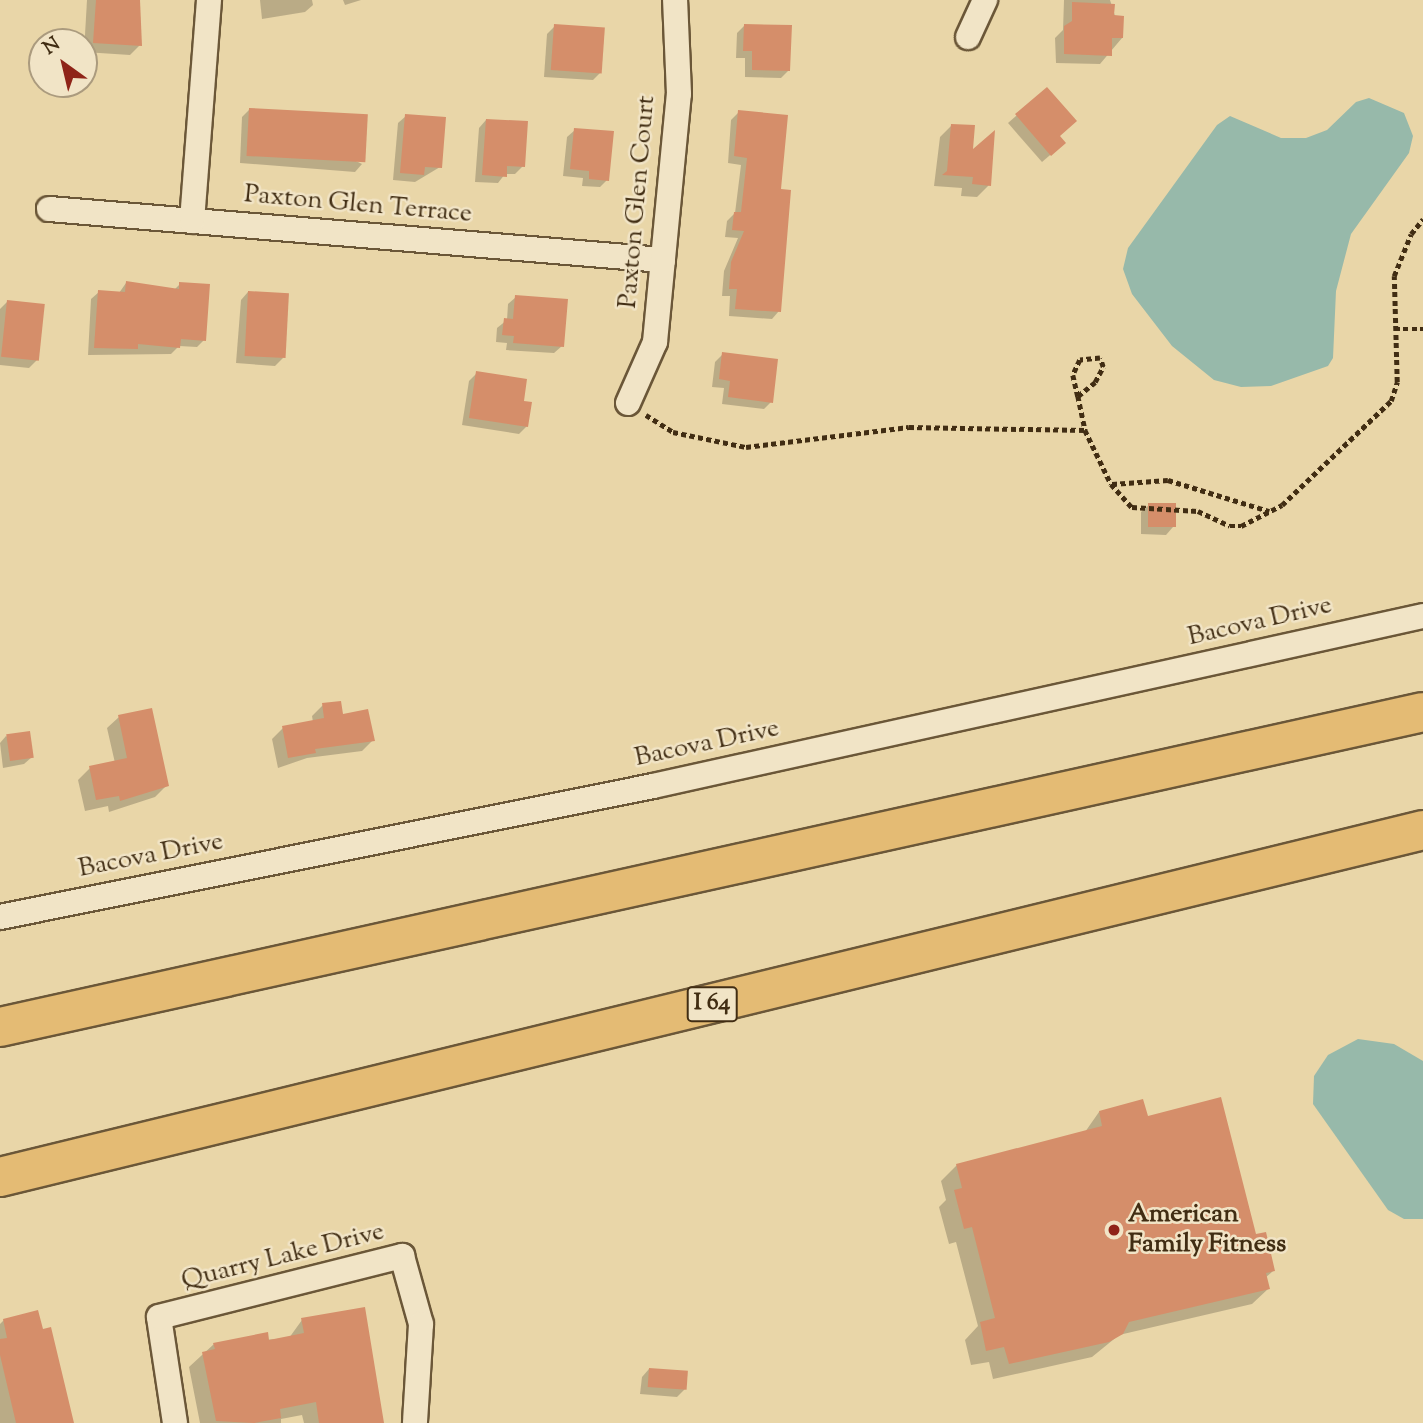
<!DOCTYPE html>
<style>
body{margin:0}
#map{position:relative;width:1423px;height:1423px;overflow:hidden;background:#e9d6a8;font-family:"Sorts Mill Goudy",serif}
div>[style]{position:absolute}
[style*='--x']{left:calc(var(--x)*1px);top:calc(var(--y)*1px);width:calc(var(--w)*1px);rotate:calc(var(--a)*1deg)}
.water>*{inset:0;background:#97b9aa}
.shadow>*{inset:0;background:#0003}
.building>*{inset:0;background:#d58e6a;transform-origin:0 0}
.path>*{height:4.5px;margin-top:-2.25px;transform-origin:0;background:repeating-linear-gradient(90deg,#412d13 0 5px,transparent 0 8.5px)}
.roads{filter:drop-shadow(2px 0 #6b5738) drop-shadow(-2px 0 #6b5738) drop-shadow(0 2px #6b5738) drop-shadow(0 -2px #6b5738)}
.minor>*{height:24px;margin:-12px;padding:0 12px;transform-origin:12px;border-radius:12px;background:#f1e4c6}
.motorway>*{height:38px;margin:-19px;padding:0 19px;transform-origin:19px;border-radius:19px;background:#e4bb74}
.dots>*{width:19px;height:19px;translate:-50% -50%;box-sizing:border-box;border:4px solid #f1e4c6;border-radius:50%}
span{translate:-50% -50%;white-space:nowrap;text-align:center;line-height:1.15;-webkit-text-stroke:5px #f1e4c6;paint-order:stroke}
.shield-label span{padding:2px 5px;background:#f1e4c6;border:2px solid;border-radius:5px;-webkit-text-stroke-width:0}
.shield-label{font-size:24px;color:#412d13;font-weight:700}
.street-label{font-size:26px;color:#412d13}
.poi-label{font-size:26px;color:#412d13;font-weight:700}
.left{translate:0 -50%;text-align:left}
.north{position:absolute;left:28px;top:28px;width:70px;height:70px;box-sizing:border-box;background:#f1e4c6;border:2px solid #ab9b7e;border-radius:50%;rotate:326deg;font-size:19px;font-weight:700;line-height:28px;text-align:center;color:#412d13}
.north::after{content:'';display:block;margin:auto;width:24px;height:32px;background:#8f2418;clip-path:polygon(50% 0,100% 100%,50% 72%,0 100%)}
</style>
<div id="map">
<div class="water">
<div style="clip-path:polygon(1369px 98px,1404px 113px,1413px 136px,1409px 153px,1351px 234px,1336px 291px,1333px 358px,1328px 366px,1271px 386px,1241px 387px,1214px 380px,1172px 346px,1132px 294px,1123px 269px,1128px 248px,1217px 125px,1230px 116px,1281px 138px,1306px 138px,1327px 130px,1356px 102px)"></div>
<div style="clip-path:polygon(1358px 1039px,1394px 1044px,1423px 1061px,1423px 1219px,1404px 1219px,1388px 1210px,1313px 1104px,1314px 1076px,1328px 1055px)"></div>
</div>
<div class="shadow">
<div style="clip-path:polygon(87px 0,139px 0,140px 45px,130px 55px,84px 52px)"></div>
<div style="clip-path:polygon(260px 0,312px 0,313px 5px,305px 12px,262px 19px)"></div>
<div style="clip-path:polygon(343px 0,361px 0,345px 5px)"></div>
<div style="clip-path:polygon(1064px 0,1110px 0,1122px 38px,1100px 64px,1056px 63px,1055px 38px,1063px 30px)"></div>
<div style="clip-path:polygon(555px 26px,600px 73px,593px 80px,544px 77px,547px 34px)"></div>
<div style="clip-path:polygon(744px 26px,789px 70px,781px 78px,745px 77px,745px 58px,736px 58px,737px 33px)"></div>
<div style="clip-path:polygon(1047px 89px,1058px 136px,1056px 150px,1042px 162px,1008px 123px)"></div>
<div style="clip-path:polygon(250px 109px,362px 164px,355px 172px,240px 163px,242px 117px)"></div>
<div style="clip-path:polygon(739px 112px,779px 311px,772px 319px,729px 316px,730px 296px,722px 296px,724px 271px,738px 238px,725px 237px,727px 221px,735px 213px,741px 165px,728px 163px,731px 120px)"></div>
<div style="clip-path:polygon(406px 116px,440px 167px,415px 182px,393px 180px,398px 123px)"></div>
<div style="clip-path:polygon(486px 120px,523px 166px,515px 174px,505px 174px,498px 183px,475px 182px,479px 128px)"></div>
<div style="clip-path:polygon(952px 125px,989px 185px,977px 197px,961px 196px,962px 188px,934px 186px,940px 137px)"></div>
<div style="clip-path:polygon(575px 130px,607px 180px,600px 187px,582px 186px,583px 178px,563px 176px,567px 137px)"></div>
<div style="clip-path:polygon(126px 283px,174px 290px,180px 284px,204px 340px,197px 347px,179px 346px,171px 354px,88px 355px,91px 299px,99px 292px,119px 293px)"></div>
<div style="clip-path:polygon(248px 292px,283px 358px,275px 366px,236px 363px,241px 300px)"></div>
<div style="clip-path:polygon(516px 297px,562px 346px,554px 353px,506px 350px,507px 343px,496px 342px,497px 328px,507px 320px,508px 304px)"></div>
<div style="clip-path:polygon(7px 302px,37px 360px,29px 368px,0 365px,0 309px)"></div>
<div style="clip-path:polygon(723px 354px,771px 402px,764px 409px,722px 404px,724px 388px,712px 387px,715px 362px)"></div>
<div style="clip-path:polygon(477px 373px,522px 403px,527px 426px,519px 434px,462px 425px,469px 381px)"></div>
<div style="clip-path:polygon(1149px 505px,1173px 527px,1166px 535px,1141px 534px,1141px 512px)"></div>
<div style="clip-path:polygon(323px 705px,373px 740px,362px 751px,307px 758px,278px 768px,272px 739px,283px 728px,313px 722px,312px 716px)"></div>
<div style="clip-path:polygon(119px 717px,167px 785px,155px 797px,109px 812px,108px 806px,85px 811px,78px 780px,90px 768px,115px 763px,107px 728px)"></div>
<div style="clip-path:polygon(6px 736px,32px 757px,24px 764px,3px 768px,0 743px)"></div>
<div style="clip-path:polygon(1099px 1112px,1146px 1118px,1255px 1236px,1273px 1271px,1265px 1278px,1268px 1289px,1252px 1304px,1119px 1335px,1092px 1357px,993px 1379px,989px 1362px,971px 1365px,965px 1340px,978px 1326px,956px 1242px,949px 1244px,939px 1207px,946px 1200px,941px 1181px,957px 1165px,1085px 1132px)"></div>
<div style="clip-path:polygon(4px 1320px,41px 1331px,71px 1423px,0 1423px,0 1324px)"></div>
<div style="clip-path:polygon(302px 1320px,382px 1423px,304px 1423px,302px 1415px,281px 1419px,281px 1423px,200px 1423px,189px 1367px,214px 1344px,289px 1338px)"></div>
<div style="clip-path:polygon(649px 1369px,685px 1389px,677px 1397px,640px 1394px,642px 1377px)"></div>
</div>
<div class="building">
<div style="clip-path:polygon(96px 0,140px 0,142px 46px,93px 43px)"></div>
<div style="clip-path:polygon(1072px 2px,1115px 4px,1114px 15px,1124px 16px,1123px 38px,1112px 38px,1112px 56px,1064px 54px,1064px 26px,1072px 21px)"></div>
<div style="left:554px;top:24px;width:51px;height:46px;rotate:4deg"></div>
<div style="clip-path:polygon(744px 24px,792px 25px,790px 71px,752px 70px,752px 51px,743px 51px)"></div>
<div style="clip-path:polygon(1047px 87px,1077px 121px,1060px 136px,1066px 143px,1051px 156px,1015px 114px)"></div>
<div style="left:249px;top:108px;width:119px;height:48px;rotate:3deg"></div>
<div style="clip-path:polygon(738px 110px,788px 115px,781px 189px,791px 190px,781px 312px,735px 309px,737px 289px,729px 289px,731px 262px,744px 231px,732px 230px,734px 212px,741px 212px,747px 158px,734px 156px)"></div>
<div style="clip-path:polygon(405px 114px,446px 117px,442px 168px,425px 167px,424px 175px,400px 173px)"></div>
<div style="clip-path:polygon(486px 119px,528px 121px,525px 167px,507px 166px,507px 177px,482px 175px)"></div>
<div style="clip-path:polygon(951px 124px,975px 125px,973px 149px,995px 130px,991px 186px,972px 184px,973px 177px,942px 175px,947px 171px)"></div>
<div style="clip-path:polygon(574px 128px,614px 131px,609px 181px,589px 179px,589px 171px,570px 169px)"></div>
<div style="clip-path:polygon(126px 281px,179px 289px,179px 282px,210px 284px,206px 341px,181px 339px,180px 348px,138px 344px,138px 349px,94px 348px,98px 290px,125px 292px)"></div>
<div style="left:248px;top:291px;width:41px;height:65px;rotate:3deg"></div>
<div style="clip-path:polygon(515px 295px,568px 299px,564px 347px,513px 343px,514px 336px,502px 335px,504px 318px,513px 319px)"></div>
<div style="left:7px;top:300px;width:38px;height:57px;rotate:6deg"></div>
<div style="clip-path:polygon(722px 352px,778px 359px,773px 403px,728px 397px,730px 381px,719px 379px)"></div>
<div style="clip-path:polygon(476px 371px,527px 379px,524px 401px,532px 402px,528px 427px,469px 418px)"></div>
<div style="left:1148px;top:503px;width:28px;height:24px"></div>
<div style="clip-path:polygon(341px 701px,343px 714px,368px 709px,375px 741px,315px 749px,316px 753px,288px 758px,282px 726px,324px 718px,322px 703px)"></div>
<div style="clip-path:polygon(152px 708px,169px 786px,120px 801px,119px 796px,96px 800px,89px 766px,127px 758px,118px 715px)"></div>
<div style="left:30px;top:731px;width:27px;height:24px;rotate:82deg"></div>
<div style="clip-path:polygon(1221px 1097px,1256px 1234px,1266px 1232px,1275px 1271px,1266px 1273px,1270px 1289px,1129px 1322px,1123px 1334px,1109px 1342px,1009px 1364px,1004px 1347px,986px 1351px,980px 1322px,995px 1318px,972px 1227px,964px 1229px,954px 1190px,962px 1188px,956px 1164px,1102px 1126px,1099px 1111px,1143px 1099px,1148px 1116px)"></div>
<div style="clip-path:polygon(365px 1307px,384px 1423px,319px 1423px,316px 1402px,280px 1409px,281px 1418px,254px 1423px,216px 1421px,202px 1352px,215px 1349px,213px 1343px,268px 1332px,269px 1340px,304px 1333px,301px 1318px)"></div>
<div style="clip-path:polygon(38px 1310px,43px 1329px,51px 1327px,74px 1423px,16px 1423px,0 1355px,0 1339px,7px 1338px,3px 1319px)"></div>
<div style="left:649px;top:1368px;width:39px;height:19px;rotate:4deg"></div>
</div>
<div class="path">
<div style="--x:1395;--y:329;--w:28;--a:0"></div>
<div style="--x:1078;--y:396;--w:22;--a:-39"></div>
<div style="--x:1095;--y:382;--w:17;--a:-62"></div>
<div style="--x:1103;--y:367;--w:9;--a:-108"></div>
<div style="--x:1100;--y:358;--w:20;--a:174"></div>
<div style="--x:1080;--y:360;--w:17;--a:115"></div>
<div style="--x:1073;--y:375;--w:22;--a:77"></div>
<div style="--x:1078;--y:396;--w:35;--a:78"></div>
<div style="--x:646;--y:415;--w:32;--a:32"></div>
<div style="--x:673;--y:432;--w:75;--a:11.6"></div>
<div style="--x:746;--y:447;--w:164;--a:-7"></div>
<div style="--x:909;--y:427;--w:176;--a:1"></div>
<div style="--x:1085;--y:430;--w:60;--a:64.3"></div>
<div style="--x:1111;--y:484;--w:31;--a:48"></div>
<div style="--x:1132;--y:507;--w:66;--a:3.5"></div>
<div style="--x:1198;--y:511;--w:35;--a:25"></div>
<div style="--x:1230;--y:526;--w:11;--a:0"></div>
<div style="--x:1241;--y:526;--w:46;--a:-27.1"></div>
<div style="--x:1282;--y:505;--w:151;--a:-43.7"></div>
<div style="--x:1391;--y:401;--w:20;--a:-72"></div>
<div style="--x:1397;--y:382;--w:106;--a:-91.6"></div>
<div style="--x:1394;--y:276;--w:45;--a:-68"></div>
<div style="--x:1411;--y:234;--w:19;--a:-51"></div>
<div style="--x:1112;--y:484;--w:56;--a:-4.1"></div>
<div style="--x:1168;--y:480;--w:106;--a:17.1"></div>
</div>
<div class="roads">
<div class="minor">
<div style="--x:968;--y:37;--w:41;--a:-65.3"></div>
<div style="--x:49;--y:209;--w:616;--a:4.75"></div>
<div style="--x:192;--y:221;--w:222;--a:-85.6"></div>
<div style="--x:628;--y:403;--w:67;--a:-66.1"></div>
<div style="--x:655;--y:342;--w:249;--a:-84.5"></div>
<div style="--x:679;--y:94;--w:94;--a:-92.4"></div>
<div style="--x:0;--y:917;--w:666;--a:-11.34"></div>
<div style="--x:653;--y:786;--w:789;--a:-12.45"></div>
<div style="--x:175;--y:1423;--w:107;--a:-98.6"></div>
<div style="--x:159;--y:1317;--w:251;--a:-14.1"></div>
<div style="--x:402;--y:1256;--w:71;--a:74.4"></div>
<div style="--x:421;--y:1324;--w:99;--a:93.5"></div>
</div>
<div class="motorway">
<div style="--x:0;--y:1027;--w:1457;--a:-12.48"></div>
<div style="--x:0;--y:1177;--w:1465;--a:-13.7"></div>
</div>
</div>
<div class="dots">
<div style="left:1114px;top:1230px;background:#8f2418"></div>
</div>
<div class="shield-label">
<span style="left:712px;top:1004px">I 64</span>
</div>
<div class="street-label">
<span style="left:638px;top:202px;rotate:-85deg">Paxton Glen Court</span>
<span style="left:358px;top:205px;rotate:5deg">Paxton Glen Terrace</span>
<span style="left:1260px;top:622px;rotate:-13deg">Bacova Drive</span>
<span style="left:707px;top:744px;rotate:-12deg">Bacova Drive</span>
<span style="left:151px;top:856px;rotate:-11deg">Bacova Drive</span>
<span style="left:283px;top:1257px;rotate:-14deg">Quarry Lake Drive</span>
</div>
<div class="poi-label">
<span class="left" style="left:1128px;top:1230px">American<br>Family Fitness</span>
</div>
<div class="north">N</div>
</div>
